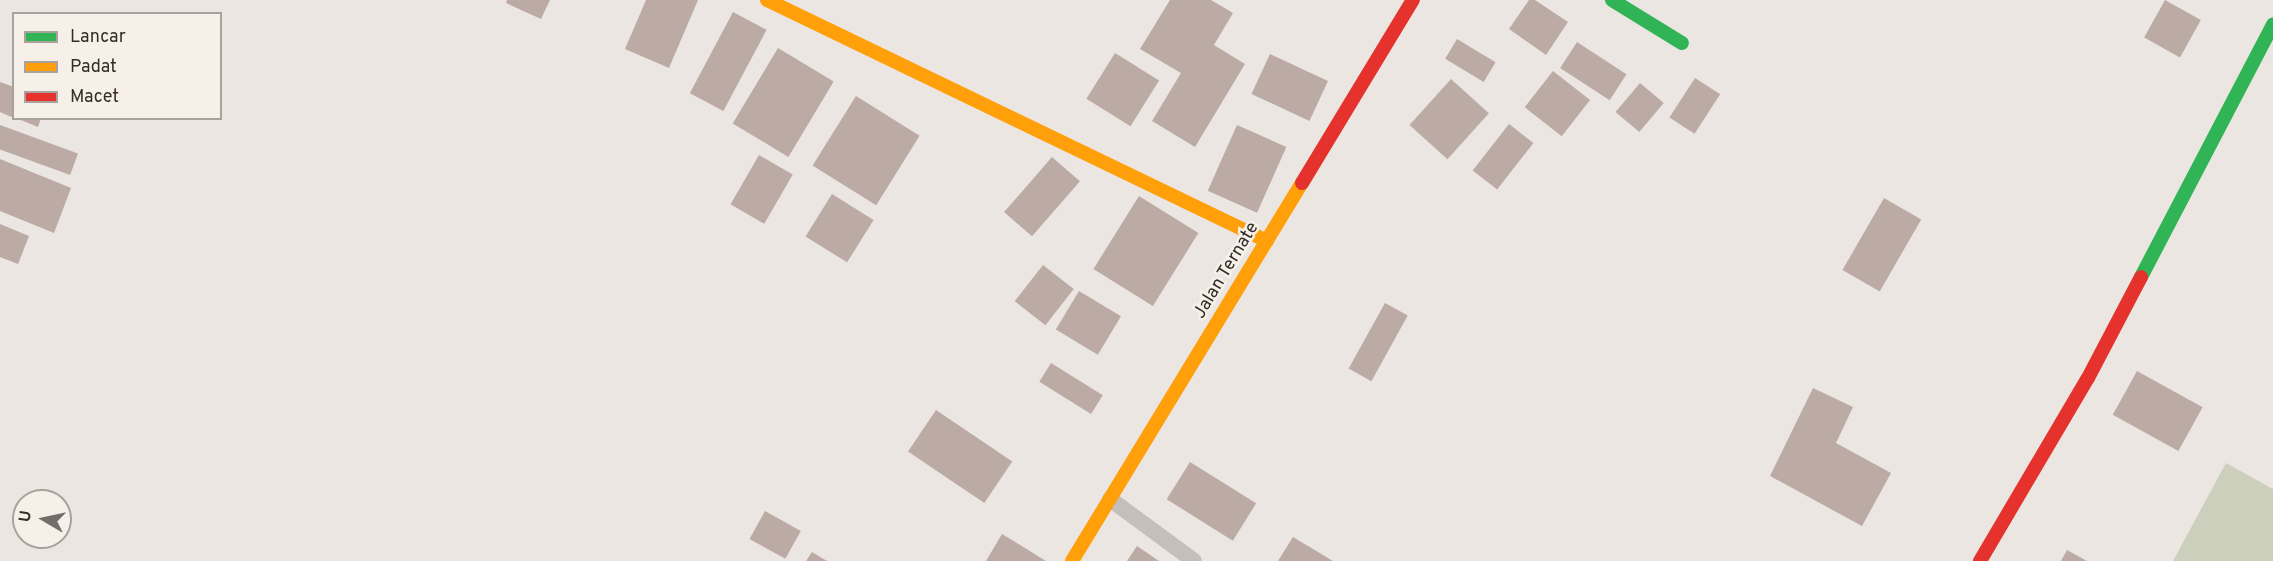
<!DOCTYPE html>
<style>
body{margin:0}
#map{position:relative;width:2273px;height:561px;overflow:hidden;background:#ebe6e1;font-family:Overpass,sans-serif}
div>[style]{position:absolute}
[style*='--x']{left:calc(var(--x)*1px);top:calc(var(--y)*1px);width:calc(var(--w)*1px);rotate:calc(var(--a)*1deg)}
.green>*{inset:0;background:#cdcfbd}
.building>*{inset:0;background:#bcaba5;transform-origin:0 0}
.lane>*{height:16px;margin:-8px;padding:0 8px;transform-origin:8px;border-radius:8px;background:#c4bfbb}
.fast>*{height:14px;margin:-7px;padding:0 7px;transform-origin:7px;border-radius:7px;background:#30b455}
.slow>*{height:14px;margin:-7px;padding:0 7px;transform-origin:7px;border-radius:7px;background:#ff9f0a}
.jam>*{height:14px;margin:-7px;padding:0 7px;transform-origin:7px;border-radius:7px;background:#e5322d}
span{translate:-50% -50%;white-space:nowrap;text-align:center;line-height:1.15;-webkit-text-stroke:5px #f7f0e9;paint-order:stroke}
.street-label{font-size:18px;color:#342c29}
.legend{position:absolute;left:12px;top:12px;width:210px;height:108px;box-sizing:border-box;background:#f7f0e9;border:2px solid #a9a29c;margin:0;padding:8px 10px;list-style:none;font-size:18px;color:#342c29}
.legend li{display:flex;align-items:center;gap:12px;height:30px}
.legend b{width:30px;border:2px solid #a9a29c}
.north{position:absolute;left:12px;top:489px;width:60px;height:60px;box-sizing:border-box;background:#f7f0e9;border:2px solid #a9a29c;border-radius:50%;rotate:279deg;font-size:16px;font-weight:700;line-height:24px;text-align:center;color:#342c29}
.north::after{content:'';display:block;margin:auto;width:21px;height:27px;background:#746d69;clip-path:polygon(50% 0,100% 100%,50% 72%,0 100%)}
</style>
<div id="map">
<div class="green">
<div style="clip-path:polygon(2226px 463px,2273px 489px,2273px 561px,2173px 561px)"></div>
</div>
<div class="building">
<div style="clip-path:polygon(507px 0,550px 0,541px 19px,506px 3px)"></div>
<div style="clip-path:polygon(646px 0,698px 0,669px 68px,625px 49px)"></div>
<div style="clip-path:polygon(1170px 0,1211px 0,1233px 13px,1214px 45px,1245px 64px,1195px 147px,1152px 121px,1181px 73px,1140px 49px)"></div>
<div style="clip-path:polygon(1529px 0,1535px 0,1568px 22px,1546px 55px,1509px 29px)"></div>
<div style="left:2165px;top:0;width:41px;height:43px;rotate:29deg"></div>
<div style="left:733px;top:12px;width:38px;height:92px;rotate:28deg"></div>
<div style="left:1457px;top:39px;width:45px;height:23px;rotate:31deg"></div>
<div style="left:1577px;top:42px;width:59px;height:31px;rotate:33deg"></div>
<div style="left:778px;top:48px;width:65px;height:88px;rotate:31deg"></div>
<div style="left:1115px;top:53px;width:52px;height:54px;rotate:32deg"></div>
<div style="left:1270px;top:54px;width:64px;height:44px;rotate:25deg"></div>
<div style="left:1553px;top:71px;width:47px;height:46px;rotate:38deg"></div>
<div style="left:1695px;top:78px;width:30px;height:47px;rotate:33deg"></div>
<div style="left:1451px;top:79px;width:51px;height:62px;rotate:42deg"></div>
<div style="clip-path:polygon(0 82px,14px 87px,14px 118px,0 112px)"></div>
<div style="left:1640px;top:83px;width:31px;height:38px;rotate:40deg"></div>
<div style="left:856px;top:96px;width:75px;height:82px;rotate:32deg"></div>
<div style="clip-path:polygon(16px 118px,41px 118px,38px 127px)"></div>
<div style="left:1509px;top:124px;width:31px;height:59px;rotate:38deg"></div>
<div style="left:0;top:125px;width:83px;height:23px;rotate:20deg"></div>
<div style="left:1237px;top:125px;width:54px;height:72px;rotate:24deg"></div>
<div style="left:759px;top:155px;width:39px;height:57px;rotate:30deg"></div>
<div style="left:1052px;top:157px;width:37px;height:73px;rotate:41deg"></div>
<div style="clip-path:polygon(0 159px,71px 188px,54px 233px,0 211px)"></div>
<div style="left:832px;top:194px;width:49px;height:50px;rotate:32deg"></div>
<div style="left:1139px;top:196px;width:70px;height:86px;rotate:32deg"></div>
<div style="left:1884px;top:198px;width:43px;height:83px;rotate:30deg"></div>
<div style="clip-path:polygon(0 224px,29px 236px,18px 264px,0 257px)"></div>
<div style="left:1043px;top:265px;width:39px;height:46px;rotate:38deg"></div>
<div style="left:1079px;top:291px;width:49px;height:45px;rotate:31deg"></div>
<div style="left:1385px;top:303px;width:26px;height:75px;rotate:29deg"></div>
<div style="left:1051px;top:363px;width:61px;height:22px;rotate:32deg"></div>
<div style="left:2137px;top:371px;width:75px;height:50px;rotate:29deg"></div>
<div style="clip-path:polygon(1813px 388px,1853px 407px,1836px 443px,1891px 473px,1862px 526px,1770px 476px)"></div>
<div style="left:936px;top:410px;width:92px;height:50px;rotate:34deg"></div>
<div style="left:1190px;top:462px;width:78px;height:44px;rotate:32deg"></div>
<div style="left:765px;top:511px;width:41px;height:32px;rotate:29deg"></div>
<div style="clip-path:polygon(1002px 534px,1046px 561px,986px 561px)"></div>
<div style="clip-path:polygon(1293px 537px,1333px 561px,1278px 561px)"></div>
<div style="clip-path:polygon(1137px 546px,1159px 561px,1127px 561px)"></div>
<div style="clip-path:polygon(2067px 550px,2087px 561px,2061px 561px)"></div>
<div style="clip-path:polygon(812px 552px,827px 561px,806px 561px)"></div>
</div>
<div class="lane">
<div style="--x:1110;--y:499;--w:104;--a:36.4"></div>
</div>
<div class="fast">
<div style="--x:1612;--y:0;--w:82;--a:31.6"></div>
<div style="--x:2141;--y:277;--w:285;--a:-62.4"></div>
</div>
<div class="slow">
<div style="--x:767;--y:0;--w:555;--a:25.73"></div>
<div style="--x:1072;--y:561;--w:442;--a:-58.7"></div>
</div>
<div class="jam">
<div style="--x:1302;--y:183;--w:214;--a:-58.8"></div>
<div style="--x:1980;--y:561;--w:212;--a:-59.5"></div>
<div style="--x:2088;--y:378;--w:114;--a:-62.3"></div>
</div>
<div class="street-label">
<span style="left:1227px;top:271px;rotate:-59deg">Jalan Ternate</span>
</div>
<ul class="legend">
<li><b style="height:8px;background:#30b455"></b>Lancar</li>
<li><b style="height:8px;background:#ff9f0a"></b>Padat</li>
<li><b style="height:8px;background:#e5322d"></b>Macet</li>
</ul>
<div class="north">U</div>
</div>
